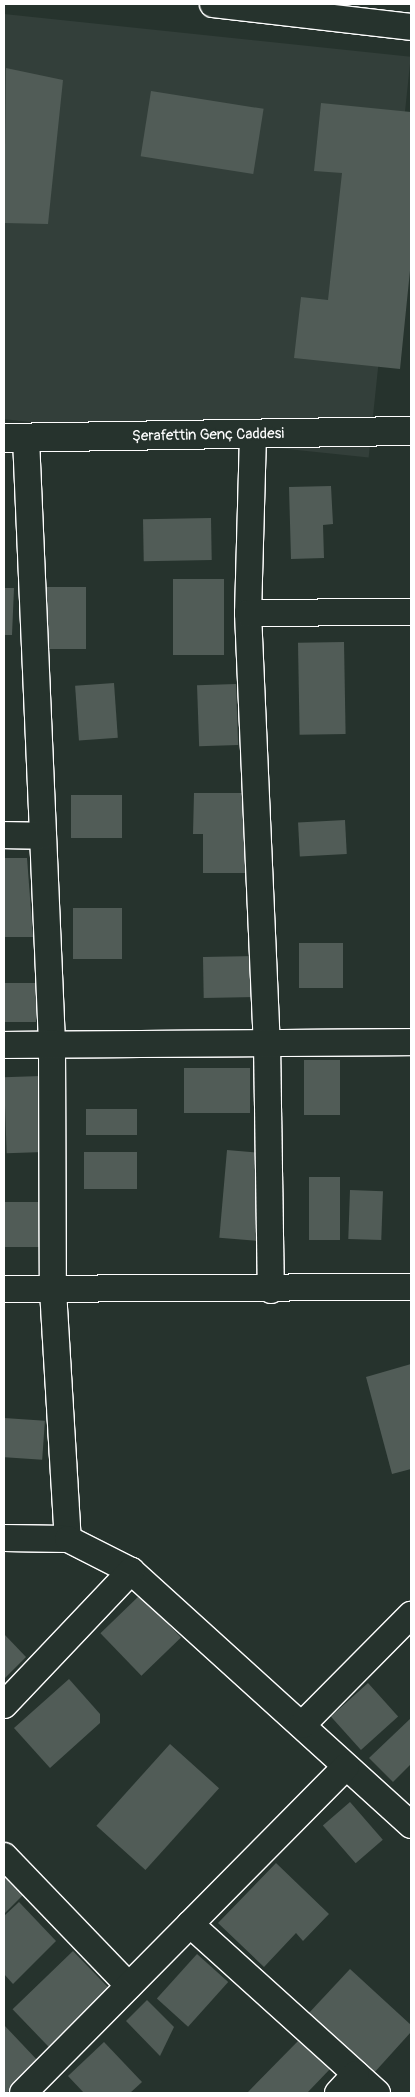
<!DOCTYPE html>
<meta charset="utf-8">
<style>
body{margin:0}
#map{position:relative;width:415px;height:2097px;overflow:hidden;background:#26332d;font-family:Pangolin,sans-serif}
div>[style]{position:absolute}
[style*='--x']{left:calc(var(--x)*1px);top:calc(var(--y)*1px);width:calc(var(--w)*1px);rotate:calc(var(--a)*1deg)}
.built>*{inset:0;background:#333f3a;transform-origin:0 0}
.building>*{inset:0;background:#515c57;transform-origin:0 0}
.roads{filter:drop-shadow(1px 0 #fff) drop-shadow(-1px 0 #fff) drop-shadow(0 1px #fff) drop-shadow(0 -1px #fff)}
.minor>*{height:26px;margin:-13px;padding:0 13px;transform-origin:13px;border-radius:13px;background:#26332d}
.tertiary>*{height:28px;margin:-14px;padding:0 14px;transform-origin:14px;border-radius:14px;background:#26332d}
span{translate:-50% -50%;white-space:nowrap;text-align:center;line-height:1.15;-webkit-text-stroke:4px #26332d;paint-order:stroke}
.street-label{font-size:15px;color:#fff}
.frame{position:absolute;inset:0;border:5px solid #fff;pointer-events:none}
</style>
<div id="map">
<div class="built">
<div style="left:4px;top:14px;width:409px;height:403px;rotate:6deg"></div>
</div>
<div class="building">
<div style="clip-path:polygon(6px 68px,63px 80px,48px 224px,4px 223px)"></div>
<div style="left:151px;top:91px;width:114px;height:66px;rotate:9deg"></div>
<div style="clip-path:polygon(321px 103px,411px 112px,411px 261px,400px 369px,294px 358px,301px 297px,328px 300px,342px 173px,314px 171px)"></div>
<div style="clip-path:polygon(331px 486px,333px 524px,323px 525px,324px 558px,291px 559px,289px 487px)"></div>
<div style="left:211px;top:518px;width:42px;height:68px;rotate:89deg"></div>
<div style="left:173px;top:579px;width:51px;height:76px"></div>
<div style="left:41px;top:587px;width:45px;height:62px"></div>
<div style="clip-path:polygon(4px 588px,14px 588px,12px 635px,4px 635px)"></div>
<div style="left:344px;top:642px;width:92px;height:46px;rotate:89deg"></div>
<div style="left:114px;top:683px;width:55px;height:39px;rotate:86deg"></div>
<div style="left:236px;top:684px;width:61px;height:39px;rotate:88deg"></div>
<div style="clip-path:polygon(194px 793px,252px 793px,252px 873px,203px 873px,203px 834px,193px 834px)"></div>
<div style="left:71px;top:795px;width:51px;height:43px"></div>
<div style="left:345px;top:820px;width:34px;height:47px;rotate:87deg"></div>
<div style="clip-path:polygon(4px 858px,27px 858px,33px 937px,4px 937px)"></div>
<div style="left:73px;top:908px;width:49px;height:51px"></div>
<div style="left:343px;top:943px;width:45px;height:44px;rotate:90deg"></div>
<div style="left:259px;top:956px;width:41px;height:56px;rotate:89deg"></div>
<div style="left:4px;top:983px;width:32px;height:39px"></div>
<div style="left:304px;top:1060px;width:36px;height:55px"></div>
<div style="left:184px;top:1068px;width:66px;height:45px"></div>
<div style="left:41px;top:1076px;width:76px;height:37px;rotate:88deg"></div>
<div style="left:86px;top:1109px;width:51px;height:26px"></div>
<div style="left:227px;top:1150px;width:37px;height:88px;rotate:5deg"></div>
<div style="left:137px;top:1152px;width:37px;height:53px;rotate:90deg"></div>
<div style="left:309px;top:1177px;width:31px;height:63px"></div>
<div style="left:350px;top:1190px;width:33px;height:49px;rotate:2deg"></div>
<div style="left:4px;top:1202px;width:35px;height:45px"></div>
<div style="clip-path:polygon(411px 1364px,411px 1469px,392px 1474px,366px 1377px)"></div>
<div style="left:4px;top:1418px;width:41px;height:39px;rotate:4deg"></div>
<div style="left:140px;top:1595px;width:59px;height:55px;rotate:46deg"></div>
<div style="clip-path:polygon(4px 1634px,26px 1657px,4px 1679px)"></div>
<div style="clip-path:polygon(69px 1679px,100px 1714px,100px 1723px,50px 1768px,14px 1728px)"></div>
<div style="left:368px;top:1683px;width:45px;height:50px;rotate:48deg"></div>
<div style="clip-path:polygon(411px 1718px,411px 1764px,393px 1782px,369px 1758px)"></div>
<div style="left:170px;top:1744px;width:66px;height:110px;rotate:42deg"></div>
<div style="left:350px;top:1802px;width:50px;height:36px;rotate:49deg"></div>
<div style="clip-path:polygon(276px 1863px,329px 1914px,303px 1941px,296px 1933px,264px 1967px,218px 1923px)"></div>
<div style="clip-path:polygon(4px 1874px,24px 1894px,4px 1914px)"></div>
<div style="clip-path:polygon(19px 1902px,56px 1941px,13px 1984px,4px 1974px,4px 1916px)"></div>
<div style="left:73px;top:1951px;width:56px;height:84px;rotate:46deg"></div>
<div style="left:197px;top:1954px;width:42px;height:60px;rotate:42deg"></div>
<div style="clip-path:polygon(350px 1969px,411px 2025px,411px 2032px,373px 2074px,308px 2014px)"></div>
<div style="clip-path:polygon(147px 2000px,174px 2027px,160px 2056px,126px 2021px)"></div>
<div style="clip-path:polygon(4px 2025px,39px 2062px,7px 2093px,4px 2093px)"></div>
<div style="clip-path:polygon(300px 2039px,330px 2069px,307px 2093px,247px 2093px)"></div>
<div style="clip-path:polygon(104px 2042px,142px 2082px,130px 2093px,84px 2093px,68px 2076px)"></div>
</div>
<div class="roads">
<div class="minor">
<div style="--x:213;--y:4;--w:199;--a:6.6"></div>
<div style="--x:253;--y:435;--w:178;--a:91.6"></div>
<div style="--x:248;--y:613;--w:430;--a:87.5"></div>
<div style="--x:267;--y:1043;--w:247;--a:89.1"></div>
<div style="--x:26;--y:438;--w:606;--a:87.54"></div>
<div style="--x:52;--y:1043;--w:247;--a:89.8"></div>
<div style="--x:53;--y:1290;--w:249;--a:86.6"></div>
<div style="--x:248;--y:613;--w:163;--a:-0.4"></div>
<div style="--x:4;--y:835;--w:39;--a:1"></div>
<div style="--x:4;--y:1045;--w:407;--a:-0.4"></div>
<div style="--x:4;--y:1289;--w:407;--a:-0.3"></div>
<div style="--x:4;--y:1538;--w:64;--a:0.9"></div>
<div style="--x:68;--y:1539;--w:71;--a:26.9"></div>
<div style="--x:131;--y:1571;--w:378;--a:42.2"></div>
<div style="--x:4;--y:1705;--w:185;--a:-46.5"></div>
<div style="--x:302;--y:1725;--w:155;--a:-45.3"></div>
<div style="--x:4;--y:1856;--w:180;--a:46.1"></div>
<div style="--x:190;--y:1924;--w:252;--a:42.1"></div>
<div style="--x:23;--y:2093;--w:459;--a:-45.3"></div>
<div style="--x:338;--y:2093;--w:26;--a:-47"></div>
</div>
<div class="tertiary">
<div style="--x:4;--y:438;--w:407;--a:-1"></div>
</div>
</div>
<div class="street-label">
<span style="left:208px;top:435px;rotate:-1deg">Şerafettin Genç Caddesi</span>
</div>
<div class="frame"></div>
</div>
